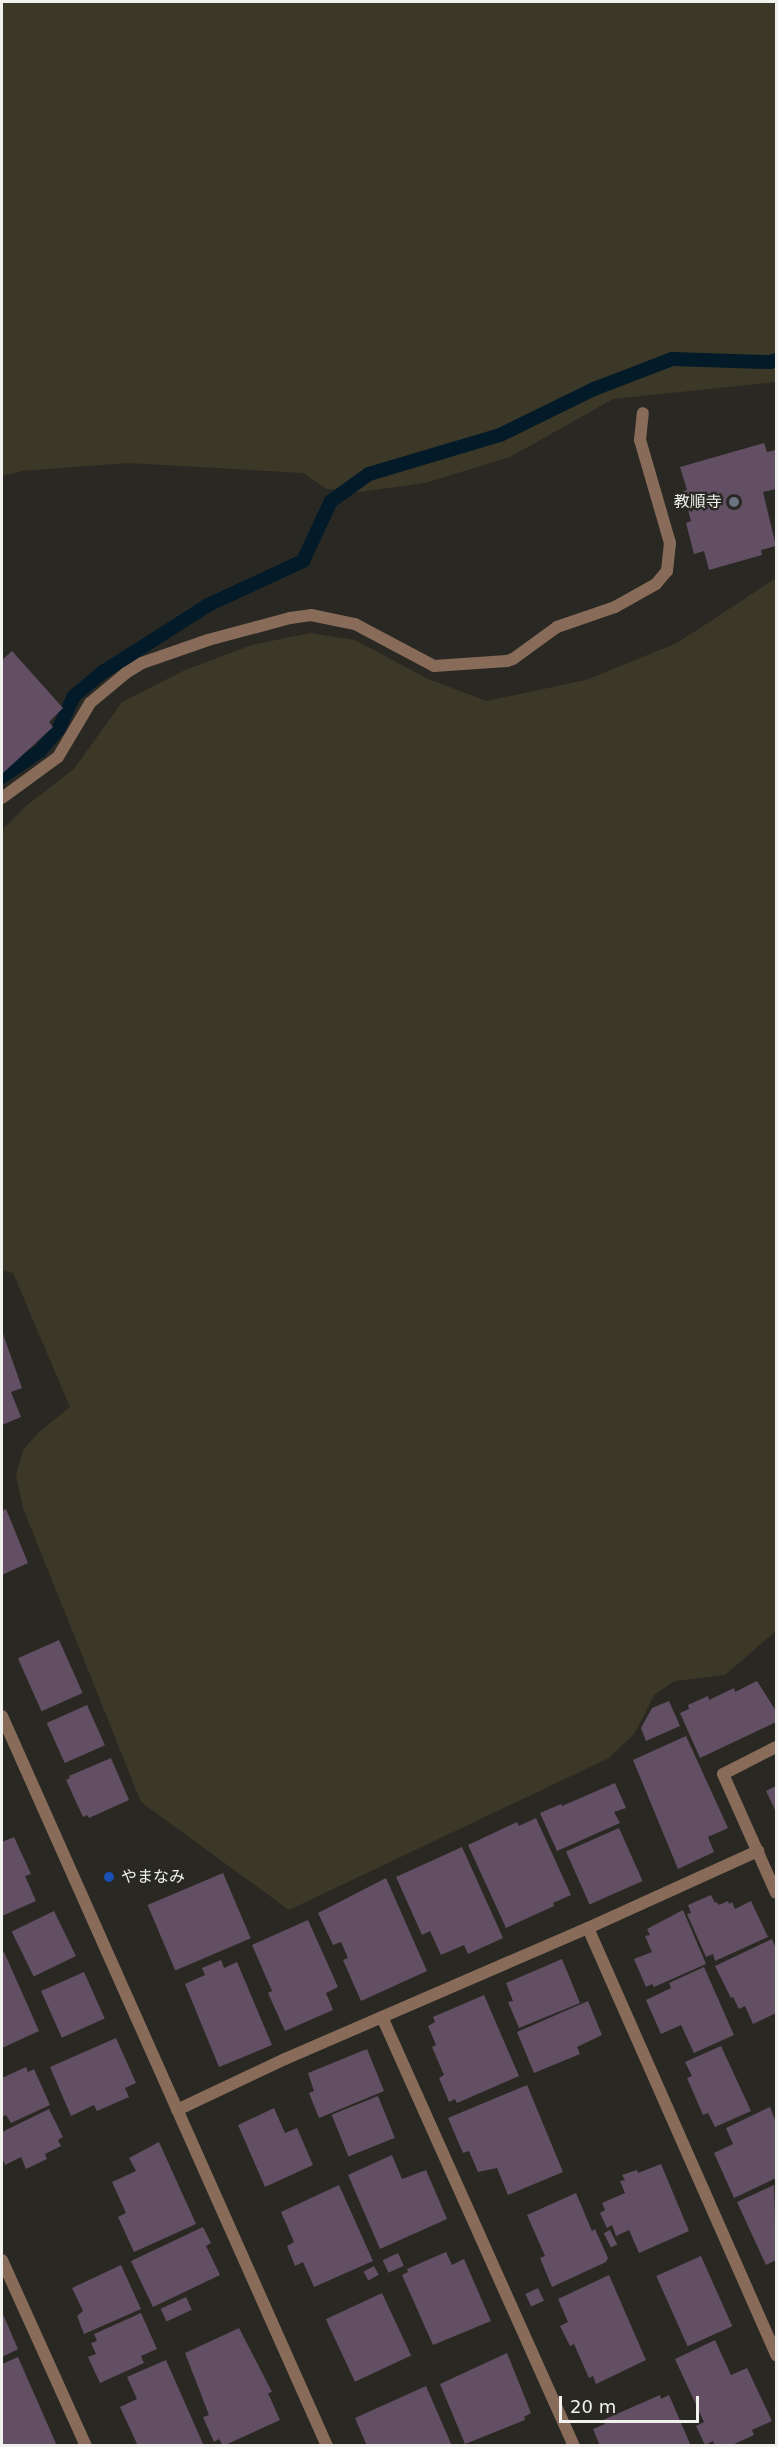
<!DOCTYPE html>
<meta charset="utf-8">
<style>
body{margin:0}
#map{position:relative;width:778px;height:2447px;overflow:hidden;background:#292823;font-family:"DejaVu Sans","Noto Sans JP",sans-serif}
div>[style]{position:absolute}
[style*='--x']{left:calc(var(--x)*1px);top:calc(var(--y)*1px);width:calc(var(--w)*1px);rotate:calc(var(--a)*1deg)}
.green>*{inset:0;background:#3c3827}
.stream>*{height:14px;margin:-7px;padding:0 7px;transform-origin:7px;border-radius:7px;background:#031b29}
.building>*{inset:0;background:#634f63;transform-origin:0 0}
.minor>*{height:12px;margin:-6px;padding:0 6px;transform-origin:6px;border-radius:6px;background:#886c59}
.tertiary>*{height:12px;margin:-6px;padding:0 6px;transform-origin:6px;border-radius:6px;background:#886c59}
.dots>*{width:16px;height:16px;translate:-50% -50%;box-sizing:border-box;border:3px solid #292823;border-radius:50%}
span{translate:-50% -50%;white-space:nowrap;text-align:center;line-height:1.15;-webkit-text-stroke:4.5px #292823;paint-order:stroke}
.poi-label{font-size:16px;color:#f1f1ed}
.right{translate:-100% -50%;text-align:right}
.left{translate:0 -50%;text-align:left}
.frame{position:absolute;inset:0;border:3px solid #f1f1ed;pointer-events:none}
.scale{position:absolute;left:559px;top:2396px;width:140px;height:27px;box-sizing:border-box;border:3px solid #f1f1ed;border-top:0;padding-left:8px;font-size:18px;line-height:21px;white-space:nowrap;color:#f1f1ed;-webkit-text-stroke:4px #292823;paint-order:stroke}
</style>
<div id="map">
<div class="green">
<div style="clip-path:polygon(2px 2px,776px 2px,776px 382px,613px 399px,510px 457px,425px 483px,360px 492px,327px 489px,303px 473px,128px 463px,22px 471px,2px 476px)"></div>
<div style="clip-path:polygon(776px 578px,776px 1631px,725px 1675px,675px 1681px,654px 1695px,635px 1733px,609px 1758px,289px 1910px,141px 1802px,23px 1508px,16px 1476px,23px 1450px,39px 1432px,70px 1407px,13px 1273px,2px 1270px,2px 830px,26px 806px,74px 769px,122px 702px,185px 670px,252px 645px,310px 633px,355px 640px,426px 678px,486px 701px,586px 680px,677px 643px)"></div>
</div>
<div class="stream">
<div style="--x:2;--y:777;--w:46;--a:-34.4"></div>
<div style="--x:40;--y:751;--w:30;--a:-50"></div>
<div style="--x:59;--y:728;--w:35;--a:-65"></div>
<div style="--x:74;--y:696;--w:38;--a:-40"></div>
<div style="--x:103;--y:672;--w:125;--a:-32.5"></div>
<div style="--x:208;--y:605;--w:105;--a:-24.9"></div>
<div style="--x:303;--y:561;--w:66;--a:-65"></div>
<div style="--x:331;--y:501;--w:47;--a:-35.4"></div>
<div style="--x:369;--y:474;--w:137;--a:-16.6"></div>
<div style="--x:500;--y:435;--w:105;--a:-26.1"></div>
<div style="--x:594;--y:389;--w:84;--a:-21"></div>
<div style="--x:672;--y:359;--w:98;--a:1.8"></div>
<div style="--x:770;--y:362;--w:6;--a:-18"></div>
</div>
<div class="building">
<div style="clip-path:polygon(764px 443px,767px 452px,776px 450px,776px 489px,763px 492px,776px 546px,761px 550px,762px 555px,709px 570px,704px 551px,694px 554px,686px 523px,691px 521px,683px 491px,687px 490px,680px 467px)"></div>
<div style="clip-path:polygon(12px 651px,63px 708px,49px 722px,53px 727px,3px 773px,2px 660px)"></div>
<div style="clip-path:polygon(2px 1331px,22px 1388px,11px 1392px,21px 1417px,2px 1425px)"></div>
<div style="clip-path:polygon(6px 1509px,28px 1563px,2px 1575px,2px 1511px)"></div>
<div style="left:59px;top:1640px;width:58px;height:45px;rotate:66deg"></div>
<div style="clip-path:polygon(757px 1681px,776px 1711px,776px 1722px,700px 1758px,680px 1713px,689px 1709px,688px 1705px,708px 1696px,709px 1700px,734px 1688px,735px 1692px)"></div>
<div style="clip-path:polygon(669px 1701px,680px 1726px,646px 1741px,641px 1728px,652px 1708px)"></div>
<div style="left:87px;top:1705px;width:44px;height:44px;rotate:66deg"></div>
<div style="clip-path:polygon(686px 1736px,728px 1828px,708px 1837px,714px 1852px,678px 1869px,633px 1760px)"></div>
<div style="clip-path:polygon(111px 1758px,129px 1800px,89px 1818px,87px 1815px,83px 1817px,66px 1780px,70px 1778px,69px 1776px)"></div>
<div style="clip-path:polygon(615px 1783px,626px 1808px,614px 1812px,620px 1823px,557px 1851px,540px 1813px,561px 1804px,562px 1806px)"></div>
<div style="clip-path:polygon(776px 1786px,776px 1812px,766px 1791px)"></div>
<div style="clip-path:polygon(536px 1818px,571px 1895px,553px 1903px,554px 1906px,506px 1928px,468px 1845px,517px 1822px,519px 1826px)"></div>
<div style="left:619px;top:1828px;width:58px;height:58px;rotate:66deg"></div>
<div style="clip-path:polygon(14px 1837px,31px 1874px,25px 1876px,36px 1901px,2px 1916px,2px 1842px)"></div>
<div style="clip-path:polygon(462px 1847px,503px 1938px,468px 1954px,464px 1945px,441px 1955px,430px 1931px,422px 1935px,396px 1877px)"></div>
<div style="left:223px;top:1873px;width:71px;height:82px;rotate:67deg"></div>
<div style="clip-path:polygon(386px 1878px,427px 1971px,361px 2001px,343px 1960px,348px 1958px,341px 1942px,333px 1945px,318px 1913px)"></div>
<div style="clip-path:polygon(711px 1895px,715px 1903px,717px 1902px,719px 1905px,728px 1901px,729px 1904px,732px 1902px,735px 1909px,751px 1901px,768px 1937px,715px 1961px,713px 1954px,706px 1957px,687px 1914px,691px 1913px,688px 1905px)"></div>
<div style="clip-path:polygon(683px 1910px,706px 1964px,654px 1987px,652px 1984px,646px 1987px,634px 1959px,652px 1952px,645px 1936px,650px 1935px,647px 1929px)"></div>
<div style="left:54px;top:1911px;width:50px;height:47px;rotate:64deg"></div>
<div style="clip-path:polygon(308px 1920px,338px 1987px,326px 1993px,333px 2010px,285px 2031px,268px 1993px,272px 1991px,252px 1945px)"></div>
<div style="clip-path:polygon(772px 1939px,776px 1949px,776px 2013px,753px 2024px,745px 2006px,739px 2009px,733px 1997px,731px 1998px,715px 1966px)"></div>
<div style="clip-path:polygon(4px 1952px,39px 2031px,2px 2048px,2px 1954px)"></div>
<div style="clip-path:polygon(562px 1959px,580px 2003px,519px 2028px,508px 2002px,513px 2001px,506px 1983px)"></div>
<div style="clip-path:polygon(221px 1960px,224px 1968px,237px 1962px,272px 2045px,219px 2067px,185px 1984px,205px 1975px,202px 1968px)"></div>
<div style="clip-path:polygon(704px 1967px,734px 2035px,694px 2053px,681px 2025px,661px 2034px,646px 2000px,671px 1988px,669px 1983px)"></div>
<div style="left:84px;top:1972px;width:51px;height:47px;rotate:66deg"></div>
<div style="clip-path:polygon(484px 1995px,519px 2076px,457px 2103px,455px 2099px,449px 2102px,439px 2078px,444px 2075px,432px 2047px,436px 2045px,428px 2026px,435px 2022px,433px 2017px)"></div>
<div style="clip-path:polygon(588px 2001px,602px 2035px,577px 2047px,580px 2054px,534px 2073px,517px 2032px)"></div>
<div style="clip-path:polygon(116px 2038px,136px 2083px,125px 2088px,129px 2097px,97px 2111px,94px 2105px,71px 2116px,50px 2067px)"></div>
<div style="clip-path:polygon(721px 2046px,751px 2111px,715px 2127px,708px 2113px,703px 2115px,687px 2078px,692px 2076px,685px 2062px)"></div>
<div style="clip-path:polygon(367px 2049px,384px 2091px,319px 2118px,309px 2093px,314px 2091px,308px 2073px)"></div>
<div style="clip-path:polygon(26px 2067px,28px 2072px,34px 2069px,50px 2105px,11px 2123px,6px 2115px,2px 2117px,2px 2078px)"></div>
<div style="clip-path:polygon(527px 2085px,563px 2172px,508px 2195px,497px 2168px,478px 2172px,469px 2151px,463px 2153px,448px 2118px)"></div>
<div style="left:378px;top:2096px;width:45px;height:50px;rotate:68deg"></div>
<div style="clip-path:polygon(770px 2107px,776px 2122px,776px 2178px,734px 2198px,714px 2153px,733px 2144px,726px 2128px)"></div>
<div style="clip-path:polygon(274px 2108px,285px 2133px,297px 2128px,313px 2165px,265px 2187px,238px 2125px)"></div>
<div style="clip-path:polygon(49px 2109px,63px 2137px,58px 2140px,61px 2146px,45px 2154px,47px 2159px,26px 2169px,21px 2157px,5px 2165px,2px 2157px,2px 2132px)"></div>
<div style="clip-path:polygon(159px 2142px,196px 2224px,134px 2252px,118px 2217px,126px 2213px,112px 2182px,136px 2171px,129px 2158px)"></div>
<div style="clip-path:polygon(392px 2155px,402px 2179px,426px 2170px,447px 2219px,380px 2249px,348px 2175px)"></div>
<div style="clip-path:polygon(661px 2164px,689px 2231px,639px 2253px,629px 2230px,616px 2236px,612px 2225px,607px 2228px,600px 2213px,605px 2210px,602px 2203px,625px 2193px,620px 2181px,625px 2180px,622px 2175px,637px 2170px,638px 2173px)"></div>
<div style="clip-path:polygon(339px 2185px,373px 2261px,314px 2287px,303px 2262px,295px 2266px,287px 2246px,294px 2242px,281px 2212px)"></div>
<div style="clip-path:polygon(774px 2185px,776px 2260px,766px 2265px,737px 2202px)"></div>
<div style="clip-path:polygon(576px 2193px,592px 2231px,595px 2229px,608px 2258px,606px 2262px,552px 2287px,540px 2258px,545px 2256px,527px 2215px)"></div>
<div style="clip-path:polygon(203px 2227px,211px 2243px,206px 2246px,220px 2275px,153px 2307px,131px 2261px)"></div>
<div style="left:610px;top:2230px;width:16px;height:7px;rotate:63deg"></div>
<div style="clip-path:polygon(446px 2252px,452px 2265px,464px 2259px,491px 2321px,433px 2345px,402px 2275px,408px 2272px,407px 2269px)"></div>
<div style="left:398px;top:2253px;width:14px;height:17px;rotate:65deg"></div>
<div style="left:701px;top:2256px;width:77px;height:49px;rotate:66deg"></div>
<div style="clip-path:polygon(121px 2265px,141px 2309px,84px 2334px,77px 2316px,83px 2311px,72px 2288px)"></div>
<div style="left:374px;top:2266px;width:10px;height:12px;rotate:61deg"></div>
<div style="clip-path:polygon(609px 2275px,646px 2360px,596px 2384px,593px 2376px,589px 2378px,574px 2344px,570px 2346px,560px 2326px,568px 2322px,558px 2299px)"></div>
<div style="left:538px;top:2288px;width:14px;height:14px;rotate:65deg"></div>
<div style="left:382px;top:2293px;width:69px;height:62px;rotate:65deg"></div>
<div style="left:186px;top:2297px;width:14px;height:28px;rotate:65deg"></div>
<div style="clip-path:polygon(2px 2312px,18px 2349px,2px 2357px)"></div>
<div style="clip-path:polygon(141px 2313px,157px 2349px,141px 2356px,144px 2363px,100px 2383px,88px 2357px,96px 2354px,91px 2343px,97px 2341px,94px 2334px)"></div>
<div style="clip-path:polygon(239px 2328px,272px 2392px,268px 2393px,280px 2420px,223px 2446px,219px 2439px,214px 2442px,203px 2417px,209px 2415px,185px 2353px)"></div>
<div style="clip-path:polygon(715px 2340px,731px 2375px,747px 2368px,772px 2421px,752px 2430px,754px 2435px,730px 2446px,715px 2446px,713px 2441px,705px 2445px,696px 2426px,704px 2422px,675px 2359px)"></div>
<div style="clip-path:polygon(507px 2353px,531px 2413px,524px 2417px,525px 2420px,465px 2444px,440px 2384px)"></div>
<div style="clip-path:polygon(18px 2357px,57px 2446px,2px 2446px,2px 2364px)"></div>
<div style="clip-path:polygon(166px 2360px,204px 2446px,138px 2446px,120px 2407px,137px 2399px,127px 2377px)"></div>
<div style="clip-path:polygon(426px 2386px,452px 2446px,367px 2446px,355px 2418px)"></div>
<div style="clip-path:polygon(660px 2395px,661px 2399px,669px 2395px,691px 2446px,600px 2446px,593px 2429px,605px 2424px,603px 2420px)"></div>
</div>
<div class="minor">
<div style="--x:2;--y:798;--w:69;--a:-36.2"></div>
<div style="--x:58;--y:757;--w:63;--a:-59.3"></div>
<div style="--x:90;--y:703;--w:47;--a:-39.8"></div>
<div style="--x:126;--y:673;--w:19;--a:-32"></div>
<div style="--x:142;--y:663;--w:70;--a:-19.2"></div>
<div style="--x:208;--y:640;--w:85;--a:-15"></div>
<div style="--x:290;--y:618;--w:21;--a:-8"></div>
<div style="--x:311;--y:615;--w:45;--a:11.6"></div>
<div style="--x:355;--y:624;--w:89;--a:28"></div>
<div style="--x:434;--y:666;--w:73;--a:-3.9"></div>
<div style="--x:507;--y:661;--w:6;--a:-18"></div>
<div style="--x:513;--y:659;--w:54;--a:-36"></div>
<div style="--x:557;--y:627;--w:61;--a:-19"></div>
<div style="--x:615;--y:607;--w:47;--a:-29.3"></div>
<div style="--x:656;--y:584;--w:17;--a:-50"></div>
<div style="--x:667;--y:571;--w:28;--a:-84"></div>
<div style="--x:670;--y:543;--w:107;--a:-106.2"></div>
<div style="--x:640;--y:440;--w:27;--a:-84"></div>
<div style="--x:776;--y:1747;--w:59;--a:153"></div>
<div style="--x:723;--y:1774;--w:130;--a:66"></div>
<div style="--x:588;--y:1928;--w:467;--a:66.2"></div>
<div style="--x:382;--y:2017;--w:470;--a:65.9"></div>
<div style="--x:177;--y:2110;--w:119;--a:-25.3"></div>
<div style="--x:285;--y:2059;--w:330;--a:-23.4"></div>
<div style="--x:588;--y:1928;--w:187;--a:-24.4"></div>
<div style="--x:2;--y:2260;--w:204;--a:65.7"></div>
</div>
<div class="tertiary">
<div style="--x:2;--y:1716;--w:799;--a:66"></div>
</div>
<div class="dots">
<div style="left:734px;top:502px;background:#6b7280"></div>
<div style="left:109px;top:1877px;background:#1a4fb4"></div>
</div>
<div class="poi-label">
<span class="right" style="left:722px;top:502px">教順寺</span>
<span class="left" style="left:121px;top:1877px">やまなみ</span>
</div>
<div class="frame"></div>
<div class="scale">20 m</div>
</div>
